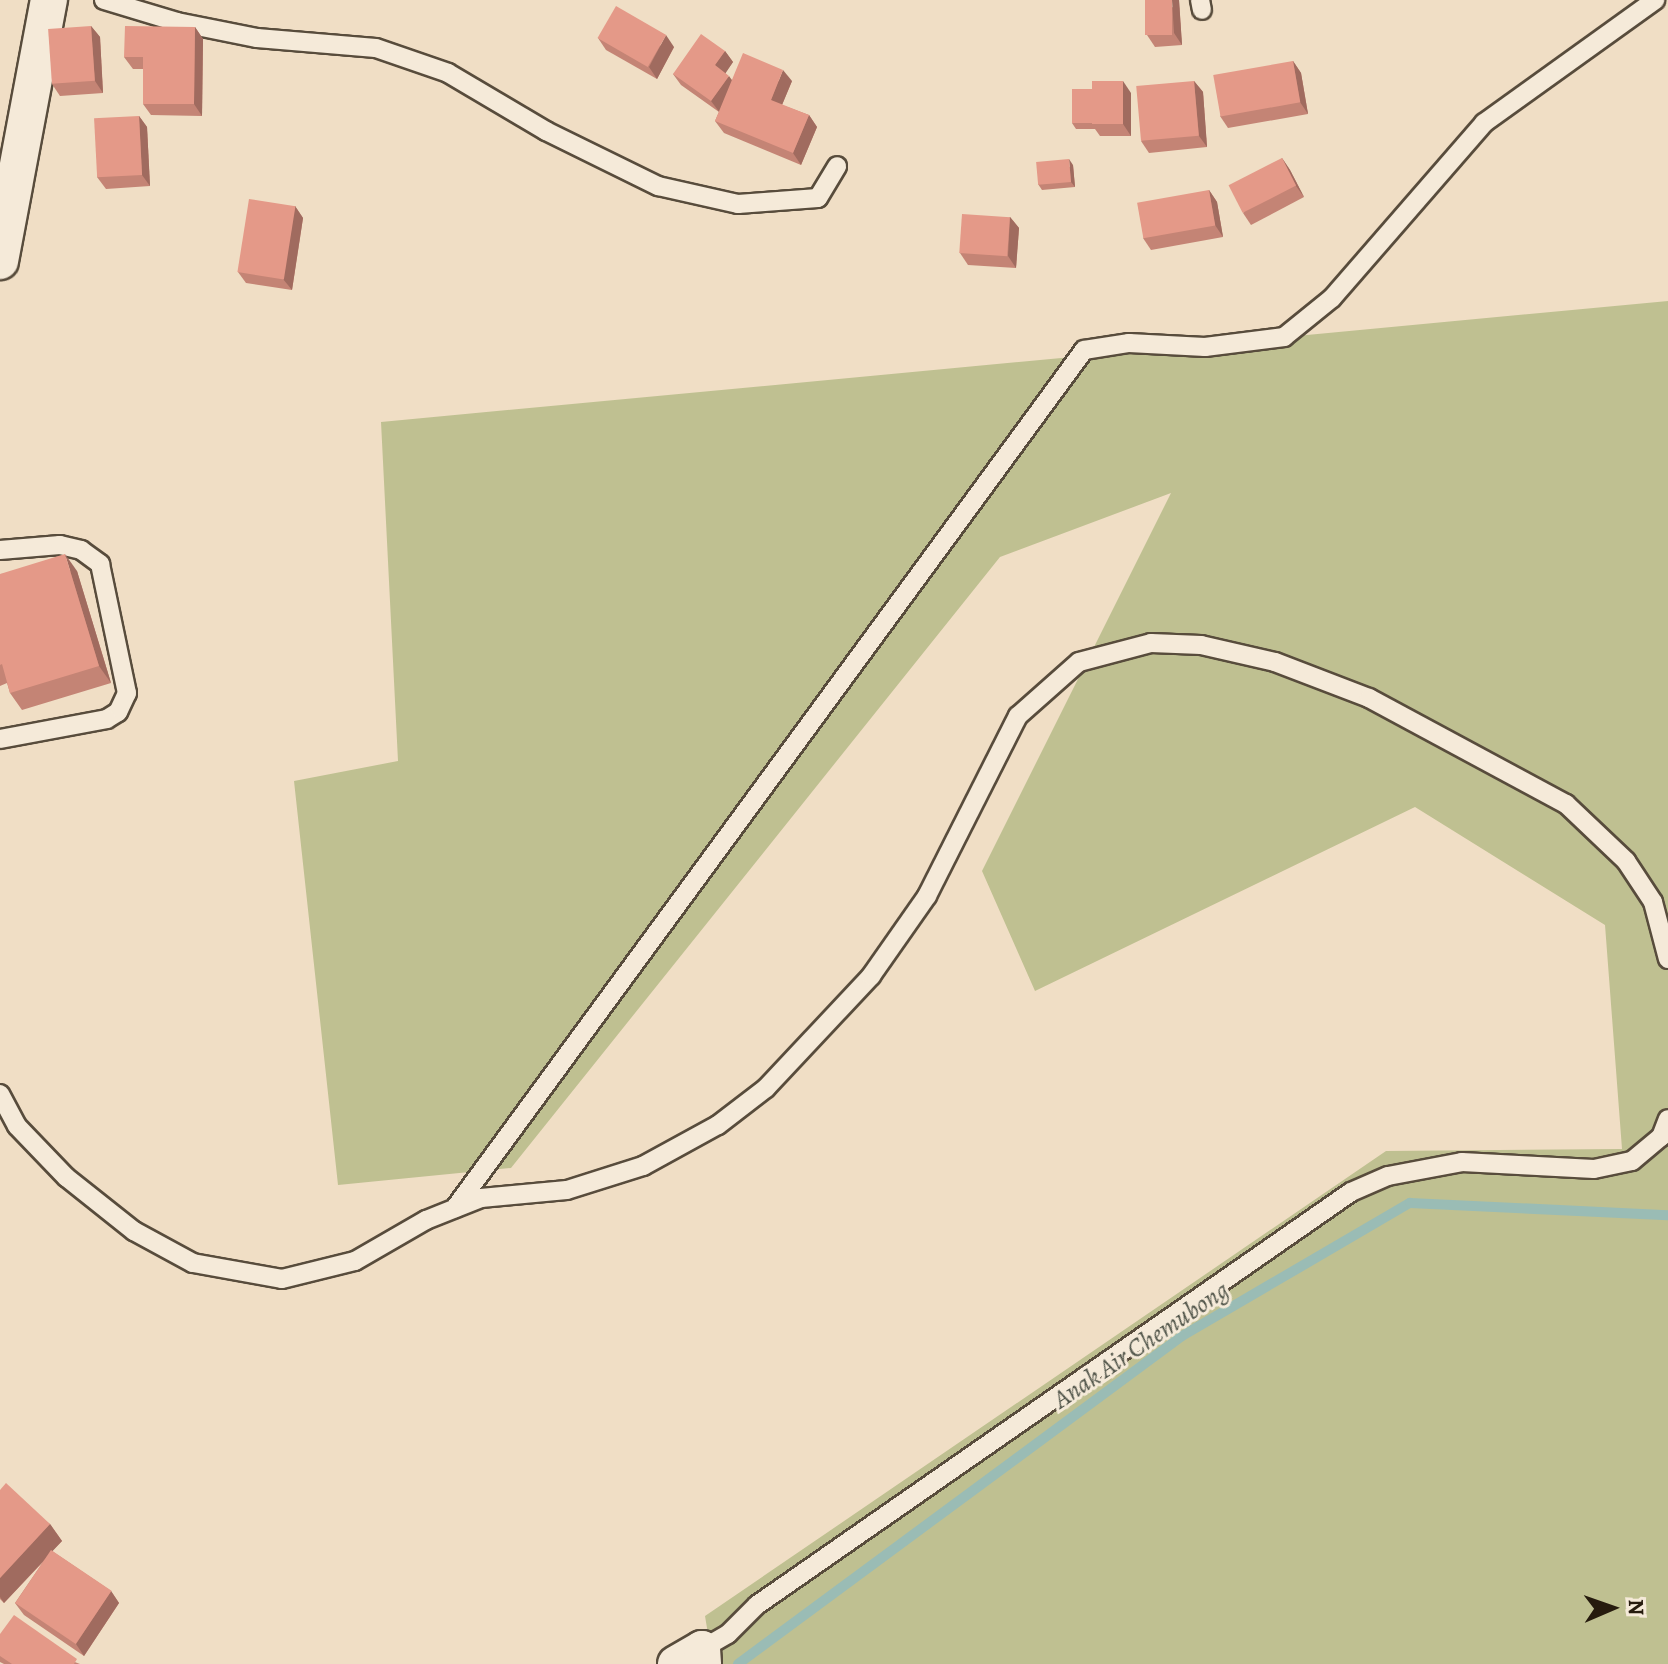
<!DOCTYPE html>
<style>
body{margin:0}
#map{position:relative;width:1668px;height:1664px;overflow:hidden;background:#f0dec5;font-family:Alegreya,serif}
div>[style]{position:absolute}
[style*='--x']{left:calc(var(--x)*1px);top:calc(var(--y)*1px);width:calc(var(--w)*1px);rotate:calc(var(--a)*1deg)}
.green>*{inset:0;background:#bfc091}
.stream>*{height:10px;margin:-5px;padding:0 5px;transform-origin:5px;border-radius:5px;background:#9abcb5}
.roads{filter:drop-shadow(2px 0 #584c3c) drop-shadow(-2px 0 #584c3c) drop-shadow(0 2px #584c3c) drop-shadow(0 -2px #584c3c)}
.service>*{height:18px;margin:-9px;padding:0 9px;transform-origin:9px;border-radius:9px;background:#f5ead9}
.minor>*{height:36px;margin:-18px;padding:0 18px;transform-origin:18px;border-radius:18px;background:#f5ead9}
.wall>*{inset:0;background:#c48475}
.shaded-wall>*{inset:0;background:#a06b5f}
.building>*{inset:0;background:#e49988;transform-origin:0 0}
span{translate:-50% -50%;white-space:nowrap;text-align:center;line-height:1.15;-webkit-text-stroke:6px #f5ead9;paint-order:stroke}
.water-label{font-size:26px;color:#4f5348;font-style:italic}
.north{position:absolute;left:1572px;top:1568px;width:80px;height:80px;-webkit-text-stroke:6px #f5ead9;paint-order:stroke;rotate:88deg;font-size:22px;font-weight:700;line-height:32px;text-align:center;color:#261b0e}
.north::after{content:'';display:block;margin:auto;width:28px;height:36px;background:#261b0e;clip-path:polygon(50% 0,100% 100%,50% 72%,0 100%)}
</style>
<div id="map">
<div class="green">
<div style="clip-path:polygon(1668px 301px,1668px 1664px,713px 1664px,705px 1616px,1386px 1151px,1622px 1149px,1605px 925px,1415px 807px,1035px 991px,982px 871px,1171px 493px,1000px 557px,511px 1168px,338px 1185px,294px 781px,398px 761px,381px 422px)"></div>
</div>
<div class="stream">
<div style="--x:738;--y:1664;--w:552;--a:-36.45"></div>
<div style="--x:1182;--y:1336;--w:264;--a:-30.3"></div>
<div style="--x:1410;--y:1203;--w:258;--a:2.7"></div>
</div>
<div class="roads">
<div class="service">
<div style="--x:104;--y:0;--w:76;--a:16.8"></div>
<div style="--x:177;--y:22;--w:82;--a:11.3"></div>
<div style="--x:257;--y:38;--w:119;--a:4.8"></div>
<div style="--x:376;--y:48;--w:76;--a:19.1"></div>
<div style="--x:448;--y:73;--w:114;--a:30.6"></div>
<div style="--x:546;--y:131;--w:125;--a:26.2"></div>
<div style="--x:658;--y:186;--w:82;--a:12.7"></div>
<div style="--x:738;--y:204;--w:80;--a:-4.3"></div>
<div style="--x:818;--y:198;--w:37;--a:-59"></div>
<div style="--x:1200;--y:0;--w:10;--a:79"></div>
<div style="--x:0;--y:550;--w:60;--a:-4.8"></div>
<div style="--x:60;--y:545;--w:22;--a:13"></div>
<div style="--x:81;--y:550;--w:24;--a:36"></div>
<div style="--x:100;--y:564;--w:132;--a:78.2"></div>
<div style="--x:127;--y:693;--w:21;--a:115"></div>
<div style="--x:118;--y:712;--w:13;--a:148"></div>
<div style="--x:107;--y:719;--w:109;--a:169.4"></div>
<div style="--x:0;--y:1094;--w:36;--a:62"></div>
<div style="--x:17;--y:1126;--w:71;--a:46.1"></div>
<div style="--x:66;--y:1177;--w:87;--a:38.5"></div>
<div style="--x:134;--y:1231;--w:67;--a:28.5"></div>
<div style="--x:193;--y:1263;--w:90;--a:10.2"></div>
<div style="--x:282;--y:1279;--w:75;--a:-13.9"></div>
<div style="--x:355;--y:1261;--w:82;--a:-30"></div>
<div style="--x:426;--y:1220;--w:59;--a:-21.8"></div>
<div style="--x:481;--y:1198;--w:86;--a:-5.3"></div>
<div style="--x:567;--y:1190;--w:80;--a:-17.5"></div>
<div style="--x:643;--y:1166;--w:85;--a:-28.7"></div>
<div style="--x:718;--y:1125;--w:61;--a:-37.6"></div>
<div style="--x:766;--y:1088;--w:154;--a:-46.8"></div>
<div style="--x:871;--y:976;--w:98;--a:-55"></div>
<div style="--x:927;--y:896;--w:202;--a:-63.2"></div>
<div style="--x:1018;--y:716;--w:81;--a:-41.5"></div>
<div style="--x:1079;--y:662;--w:74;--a:-14.8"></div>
<div style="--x:1151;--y:643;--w:50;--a:2.3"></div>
<div style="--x:1201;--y:645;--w:76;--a:12.9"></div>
<div style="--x:1275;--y:662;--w:101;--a:21"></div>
<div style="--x:1369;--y:698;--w:224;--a:28.3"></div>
<div style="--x:1566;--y:804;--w:83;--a:43.5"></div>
<div style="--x:1626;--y:861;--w:49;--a:56.6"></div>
<div style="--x:1653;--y:902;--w:59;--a:75.3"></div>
<div style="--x:455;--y:1208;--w:1064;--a:-53.75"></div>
<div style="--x:1084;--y:350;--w:46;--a:-8.8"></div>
<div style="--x:1129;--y:343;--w:76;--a:3"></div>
<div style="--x:1205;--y:347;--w:80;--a:-7.2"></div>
<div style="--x:1284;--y:337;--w:62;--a:-39.1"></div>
<div style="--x:1332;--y:298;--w:232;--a:-49"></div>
<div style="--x:1484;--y:123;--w:211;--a:-35.7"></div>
<div style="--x:702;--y:1649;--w:30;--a:-30"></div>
<div style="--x:728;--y:1634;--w:41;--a:-45"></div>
<div style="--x:757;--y:1605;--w:723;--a:-34.81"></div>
<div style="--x:1351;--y:1192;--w:40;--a:-23.4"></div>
<div style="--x:1388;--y:1176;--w:75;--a:-10.7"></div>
<div style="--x:1462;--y:1162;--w:132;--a:3"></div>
<div style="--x:1594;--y:1169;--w:39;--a:-12"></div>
<div style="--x:1632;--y:1161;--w:38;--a:-40"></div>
<div style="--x:1661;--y:1137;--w:19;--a:-69"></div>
</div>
<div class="minor">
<div style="--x:0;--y:261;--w:266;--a:-79.4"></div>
<div style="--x:676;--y:1664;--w:30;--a:-30"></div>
<div style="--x:702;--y:1649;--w:15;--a:86"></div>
</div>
</div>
<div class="wall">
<div style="clip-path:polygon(1179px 0,1182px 45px,1155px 47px,1147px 35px)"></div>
<div style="clip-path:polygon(91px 26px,100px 37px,103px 93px,60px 96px,52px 84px)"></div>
<div style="clip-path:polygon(195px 27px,203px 39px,202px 116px,151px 115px,143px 104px,143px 69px,133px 69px,124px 57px)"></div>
<div style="clip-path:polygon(598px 38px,674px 47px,657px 79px,606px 50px)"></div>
<div style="clip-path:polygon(725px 51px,733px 62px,725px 73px,732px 81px,792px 81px,782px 105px,809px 115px,817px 127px,801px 165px,724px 133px,715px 121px,719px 112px,681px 85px,673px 74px)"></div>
<div style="clip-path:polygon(1293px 61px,1301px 73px,1308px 114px,1228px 128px,1220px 116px)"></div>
<div style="clip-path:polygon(1194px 81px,1203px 92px,1207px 147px,1149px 153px,1141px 141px)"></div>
<div style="clip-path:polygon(1131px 93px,1131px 136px,1100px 136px,1095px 129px,1076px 129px,1072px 123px)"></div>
<div style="clip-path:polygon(139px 116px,147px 127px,150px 186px,106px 189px,97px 177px)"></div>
<div style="clip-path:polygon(1282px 158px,1290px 170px,1304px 197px,1251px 225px,1243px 213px)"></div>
<div style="clip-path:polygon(1073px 165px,1075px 187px,1042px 190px,1038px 184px)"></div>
<div style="clip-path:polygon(1209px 190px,1217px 202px,1223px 237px,1151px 250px,1143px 238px)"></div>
<div style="clip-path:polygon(295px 206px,303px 218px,292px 290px,246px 283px,238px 272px)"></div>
<div style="clip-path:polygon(1010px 217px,1019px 228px,1016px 268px,968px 265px,960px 253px)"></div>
<div style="clip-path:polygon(77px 571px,111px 683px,22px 710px,10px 693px,7px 683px,0 686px,0 574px)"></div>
<div style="clip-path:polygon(0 1490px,50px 1524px,62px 1541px,52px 1551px,111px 1591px,119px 1603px,84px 1656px,24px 1615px,15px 1603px,43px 1562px,4px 1603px,0 1599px)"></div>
<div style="clip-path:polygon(0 1634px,80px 1664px,4px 1664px,0 1662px)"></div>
</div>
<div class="shaded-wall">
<div style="clip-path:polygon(1172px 0,1179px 0,1182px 45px,1174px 33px)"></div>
<div style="clip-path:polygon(91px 26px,100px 37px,103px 93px,95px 81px)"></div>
<div style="clip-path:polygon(195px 27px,203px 39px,202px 116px,194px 104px)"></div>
<div style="clip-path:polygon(666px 35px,674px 47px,657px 79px,649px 67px)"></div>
<div style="clip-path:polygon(725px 51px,733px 62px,723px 77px,715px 65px)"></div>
<div style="clip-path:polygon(1293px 61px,1301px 73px,1308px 114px,1300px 102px)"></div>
<div style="clip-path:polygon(783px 70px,792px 81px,779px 112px,771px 100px)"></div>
<div style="clip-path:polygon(729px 76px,737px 87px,720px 113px,711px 101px)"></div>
<div style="clip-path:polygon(1123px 81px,1131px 93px,1131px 136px,1123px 124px)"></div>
<div style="clip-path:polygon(1194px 81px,1203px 92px,1207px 147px,1199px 136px)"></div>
<div style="clip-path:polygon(809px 115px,817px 127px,801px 165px,793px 153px)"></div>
<div style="clip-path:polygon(139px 116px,147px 127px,150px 186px,142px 175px)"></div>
<div style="clip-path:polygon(1282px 158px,1290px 170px,1304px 197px,1296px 186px)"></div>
<div style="clip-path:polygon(1069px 159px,1073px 165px,1075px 187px,1071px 182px)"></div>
<div style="clip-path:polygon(1209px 190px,1217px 202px,1223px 237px,1215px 225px)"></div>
<div style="clip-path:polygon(295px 206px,303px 218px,292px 290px,283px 279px)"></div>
<div style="clip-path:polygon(1010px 217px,1019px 228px,1016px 268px,1008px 256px)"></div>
<div style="clip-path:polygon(65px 554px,77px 571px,111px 683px,99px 666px)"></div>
<div style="clip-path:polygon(50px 1524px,62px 1541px,4px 1603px,0 1597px,0 1578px)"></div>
<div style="clip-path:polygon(111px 1591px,119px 1603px,84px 1656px,76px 1644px)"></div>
</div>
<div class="building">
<div style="left:1145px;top:0;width:27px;height:35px"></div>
<div style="left:616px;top:6px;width:58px;height:37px;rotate:30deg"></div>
<div style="left:91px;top:26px;width:55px;height:43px;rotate:86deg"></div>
<div style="clip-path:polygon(125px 26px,195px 27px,194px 104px,143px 104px,143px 57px,124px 57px)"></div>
<div style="clip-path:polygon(701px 34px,725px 51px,715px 65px,729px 76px,711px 101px,673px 74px)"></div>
<div style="clip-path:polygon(743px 53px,783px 70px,771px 100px,809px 115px,793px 153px,715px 121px)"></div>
<div style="left:1293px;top:61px;width:42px;height:81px;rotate:80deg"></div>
<div style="left:1092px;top:81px;width:31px;height:43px"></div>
<div style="left:1194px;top:81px;width:55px;height:58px;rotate:85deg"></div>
<div style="left:1072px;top:89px;width:20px;height:34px"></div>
<div style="left:139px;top:116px;width:59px;height:45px;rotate:87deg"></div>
<div style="left:1282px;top:158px;width:31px;height:60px;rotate:63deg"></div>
<div style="left:1069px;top:159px;width:23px;height:33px;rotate:85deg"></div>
<div style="left:1209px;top:190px;width:36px;height:73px;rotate:80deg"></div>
<div style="left:249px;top:199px;width:47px;height:74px;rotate:9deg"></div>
<div style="left:962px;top:214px;width:48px;height:39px;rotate:4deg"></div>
<div style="clip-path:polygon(65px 554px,99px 666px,10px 693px,2px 664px,0 665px,0 574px)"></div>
<div style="clip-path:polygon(6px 1483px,50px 1524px,0 1578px,0 1490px)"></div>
<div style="left:51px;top:1550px;width:73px;height:64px;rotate:34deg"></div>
<div style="clip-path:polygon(14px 1615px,77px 1659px,74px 1664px,12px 1664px,0 1656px,0 1634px)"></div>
</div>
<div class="water-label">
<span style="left:1141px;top:1345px;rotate:-34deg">Anak Air Chemubong</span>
</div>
<div class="north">N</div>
</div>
